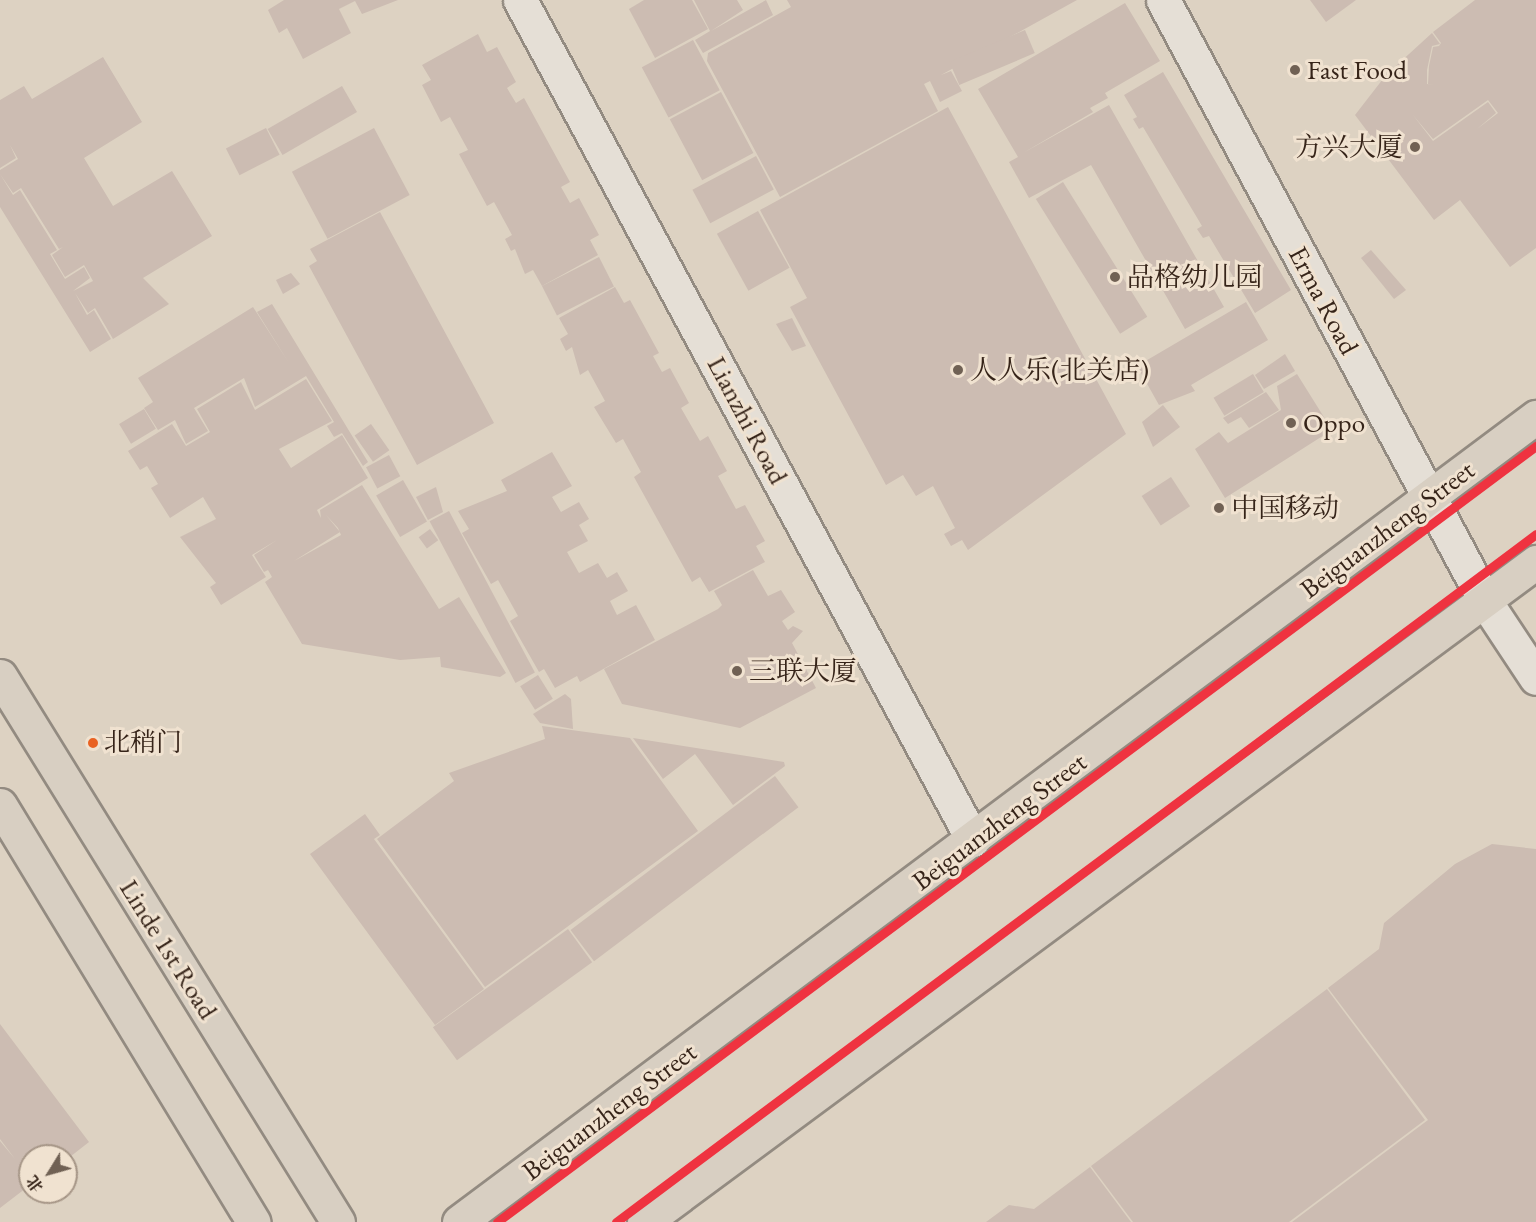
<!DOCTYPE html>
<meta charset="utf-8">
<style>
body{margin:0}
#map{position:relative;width:1536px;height:1222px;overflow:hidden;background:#ddd2c2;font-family:"EB Garamond","Noto Serif SC",serif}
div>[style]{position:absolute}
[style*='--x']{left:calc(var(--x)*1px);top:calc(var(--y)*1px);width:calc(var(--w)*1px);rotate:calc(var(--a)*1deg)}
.building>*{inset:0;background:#ccbcb2;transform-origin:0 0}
.roads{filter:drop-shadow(2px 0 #938b81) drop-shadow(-2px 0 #938b81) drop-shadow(0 2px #938b81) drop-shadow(0 -2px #938b81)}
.minor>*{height:33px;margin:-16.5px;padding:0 16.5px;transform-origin:16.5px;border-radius:16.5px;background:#e5dfd6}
.major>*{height:33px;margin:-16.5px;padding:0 16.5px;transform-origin:16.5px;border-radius:16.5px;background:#d8cfc2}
.metro-1>*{height:9px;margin:-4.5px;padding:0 4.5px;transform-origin:4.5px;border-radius:4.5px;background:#ef3340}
.dots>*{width:16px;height:16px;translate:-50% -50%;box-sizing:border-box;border:3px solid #f0e2d0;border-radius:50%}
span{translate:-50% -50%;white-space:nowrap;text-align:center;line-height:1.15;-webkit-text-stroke:6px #f0e2d0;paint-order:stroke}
.bus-label{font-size:26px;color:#362419}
.left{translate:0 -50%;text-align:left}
.poi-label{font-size:27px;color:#362419}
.right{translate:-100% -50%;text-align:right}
.street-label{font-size:27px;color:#362419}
.north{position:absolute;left:18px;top:1144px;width:60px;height:60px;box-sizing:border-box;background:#f0e2d0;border:2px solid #a69687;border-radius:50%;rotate:233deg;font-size:16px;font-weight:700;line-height:24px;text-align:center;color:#362419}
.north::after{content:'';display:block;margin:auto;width:21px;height:27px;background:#706154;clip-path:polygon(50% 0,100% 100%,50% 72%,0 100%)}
</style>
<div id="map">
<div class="building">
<div style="clip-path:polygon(284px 0,398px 0,362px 14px,355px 1px,339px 9px,351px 33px,303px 59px,287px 28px,279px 33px,268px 10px)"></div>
<div style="clip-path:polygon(644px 0,692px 0,708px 29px,655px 58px,629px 9px)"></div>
<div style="clip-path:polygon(694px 0,737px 0,743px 10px,711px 31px,766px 0,773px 15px,703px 53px,695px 40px,710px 31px)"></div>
<div style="clip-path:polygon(787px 0,1077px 0,941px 75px,951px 71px,962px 91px,940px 102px,930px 81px,924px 84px,938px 111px,780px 197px,707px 61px,708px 53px,791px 7px)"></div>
<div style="clip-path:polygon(1310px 0,1356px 0,1326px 22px)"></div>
<div style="clip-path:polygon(evenodd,1475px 0,1536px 0,1536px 248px,1510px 267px,1460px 200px,1434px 220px,1355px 115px,1386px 75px,1432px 33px,1440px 44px,1432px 46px,1427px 70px,1427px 84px,1435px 85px,1428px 84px,1429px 66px,1433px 47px,1439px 46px,1441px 43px,1433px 32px,1475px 0,1488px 100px,1498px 113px,1477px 129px,1496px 113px,1488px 102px,1433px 141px,1413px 115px,1433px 139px,1488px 100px)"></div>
<div style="clip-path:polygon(1125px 3px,1160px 61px,1105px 93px,1108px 98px,1090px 108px,1093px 112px,1023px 153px,1109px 105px,1224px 307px,1185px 329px,1091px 165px,1029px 198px,1009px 162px,1018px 157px,978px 89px)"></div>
<div style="left:1025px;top:30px;width:25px;height:82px;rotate:67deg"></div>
<div style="clip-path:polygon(478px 34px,487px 52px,497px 47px,516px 82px,507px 88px,516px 103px,524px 98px,570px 182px,561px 187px,570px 203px,579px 198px,599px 235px,590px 240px,598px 255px,542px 286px,533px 270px,525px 274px,515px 249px,511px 251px,505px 239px,512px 235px,494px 202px,487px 206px,459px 154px,468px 150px,450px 117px,441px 122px,422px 85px,431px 80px,422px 65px)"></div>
<div style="left:693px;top:40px;width:57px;height:58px;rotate:62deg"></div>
<div style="clip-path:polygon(evenodd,103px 57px,142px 122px,84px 158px,113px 206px,172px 171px,212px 236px,143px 278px,169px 304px,113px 339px,95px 308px,88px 313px,75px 293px,87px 315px,94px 310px,111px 339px,90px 352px,0 207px,0 170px,18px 159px,10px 145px,16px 158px,0 168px,0 100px,24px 86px,32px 99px,103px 57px,0 174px,13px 193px,21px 188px,59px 249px,63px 247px,52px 255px,65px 277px,84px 265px,93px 281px,73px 291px,90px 278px,84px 267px,65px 279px,50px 254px,57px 250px,20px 190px,13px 195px,0 174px)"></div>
<div style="clip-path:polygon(1163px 72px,1291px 290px,1255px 313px,1209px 236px,1203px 238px,1197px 229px,1202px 226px,1143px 127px,1139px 129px,1133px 119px,1137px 117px,1124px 95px)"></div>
<div style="left:342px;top:86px;width:30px;height:86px;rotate:60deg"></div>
<div style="left:721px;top:92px;width:69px;height:58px;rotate:62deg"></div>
<div style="clip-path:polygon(948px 107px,1126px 434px,968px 550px,962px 540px,951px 546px,944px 534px,955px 528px,933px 486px,916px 496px,903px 475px,886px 485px,790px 307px,807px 298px,760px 210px)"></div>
<div style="left:266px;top:128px;width:30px;height:45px;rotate:63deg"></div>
<div style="left:374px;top:128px;width:76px;height:93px;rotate:62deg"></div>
<div style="left:756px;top:156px;width:38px;height:72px;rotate:62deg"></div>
<div style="left:1063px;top:182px;width:159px;height:32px;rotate:58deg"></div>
<div style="left:758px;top:211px;width:65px;height:47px;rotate:61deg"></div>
<div style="clip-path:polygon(380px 212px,494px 423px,417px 465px,309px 266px,317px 261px,310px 249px)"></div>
<div style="clip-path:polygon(1371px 250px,1406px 290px,1394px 299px,1361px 258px)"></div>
<div style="left:599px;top:257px;width:33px;height:64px;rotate:63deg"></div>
<div style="clip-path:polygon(291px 273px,300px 284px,283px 294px,276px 280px)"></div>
<div style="clip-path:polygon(615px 287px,624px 303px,630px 300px,659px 353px,653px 356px,662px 372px,670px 368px,689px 403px,681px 408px,700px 441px,708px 436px,727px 471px,718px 476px,736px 509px,745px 505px,765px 541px,756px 546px,765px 562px,709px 592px,700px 577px,692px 582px,634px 477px,641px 472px,623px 439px,616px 443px,594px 407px,605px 401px,588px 370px,580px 375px,572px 347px,566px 351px,560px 339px,568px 334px,559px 318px)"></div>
<div style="clip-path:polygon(1246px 302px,1268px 340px,1191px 385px,1195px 391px,1159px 405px,1137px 366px)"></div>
<div style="clip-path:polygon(272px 304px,368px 462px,363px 466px,342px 433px,334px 437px,327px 426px,334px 422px,306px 376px,255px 407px,244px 378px,194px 408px,208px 431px,186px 444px,175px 420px,158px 430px,144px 408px,153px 402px,138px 378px,253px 307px,289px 363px,257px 312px)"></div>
<div style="clip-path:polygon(792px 318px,806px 346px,792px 351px,776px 324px)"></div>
<div style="clip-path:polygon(1285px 354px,1295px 371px,1264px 389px,1255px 375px)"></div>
<div style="left:1253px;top:374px;width:21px;height:46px;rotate:59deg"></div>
<div style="clip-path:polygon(1297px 374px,1332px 430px,1225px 498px,1195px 449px,1219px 432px,1228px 443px,1281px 410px,1277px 386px)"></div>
<div style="clip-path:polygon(evenodd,306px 379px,332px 421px,279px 449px,291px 468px,342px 435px,368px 478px,317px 510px,321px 518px,320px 510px,362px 485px,439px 609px,459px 597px,506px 673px,500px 677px,441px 667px,440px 657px,400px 660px,302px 644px,265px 582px,272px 577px,268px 570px,264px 572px,254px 555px,277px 540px,252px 555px,266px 577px,221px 605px,210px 587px,216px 583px,180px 537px,216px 519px,203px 497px,170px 518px,151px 488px,158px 484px,147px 466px,140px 470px,128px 451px,172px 424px,186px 446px,210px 432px,197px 409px,241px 382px,255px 410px,306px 379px,326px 515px,338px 528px,341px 535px,294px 561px,340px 532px,326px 515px)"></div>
<div style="clip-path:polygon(1266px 392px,1279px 410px,1249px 428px,1241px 417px,1228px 424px,1223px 418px)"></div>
<div style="clip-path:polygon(1163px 405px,1180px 427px,1153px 447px,1142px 422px)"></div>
<div style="left:144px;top:409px;width:23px;height:29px;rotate:59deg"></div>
<div style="left:371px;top:424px;width:32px;height:20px;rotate:55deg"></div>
<div style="clip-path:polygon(552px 452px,572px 486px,552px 497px,561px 512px,579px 502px,589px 519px,579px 525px,588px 541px,567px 552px,579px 573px,598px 563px,607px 578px,617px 572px,628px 591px,610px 601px,617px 615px,636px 605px,655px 640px,580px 682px,577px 676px,555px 688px,544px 669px,539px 672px,510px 621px,518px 616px,498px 580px,491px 584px,462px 533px,469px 529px,458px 511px,507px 491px,501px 480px)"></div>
<div style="left:389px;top:455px;width:24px;height:26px;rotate:62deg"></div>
<div style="left:1171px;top:477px;width:35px;height:35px;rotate:57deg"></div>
<div style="left:403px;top:480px;width:48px;height:31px;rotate:60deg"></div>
<div style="clip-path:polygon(436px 487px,443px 512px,428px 520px,416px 497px)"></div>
<div style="left:449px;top:511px;width:183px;height:22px;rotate:62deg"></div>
<div style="left:430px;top:529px;width:14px;height:14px;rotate:54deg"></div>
<div style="clip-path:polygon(753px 570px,768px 596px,781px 590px,795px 612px,782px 621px,788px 630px,793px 626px,803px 631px,792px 643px,816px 688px,740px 728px,622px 704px,604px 669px,718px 609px,722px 605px,714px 591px)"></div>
<div style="left:538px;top:675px;width:28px;height:21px;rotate:58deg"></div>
<div style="clip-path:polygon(565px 694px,571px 699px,573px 729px,540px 723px,533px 714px)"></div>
<div style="clip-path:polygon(542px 726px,630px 738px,698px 831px,485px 987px,377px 839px,454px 781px,449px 773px,545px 739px)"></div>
<div style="clip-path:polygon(633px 738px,784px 762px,785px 766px,733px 805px,695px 754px,663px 779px)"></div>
<div style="left:775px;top:776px;width:39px;height:256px;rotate:53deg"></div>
<div style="clip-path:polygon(365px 814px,380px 835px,374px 839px,484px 989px,435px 1025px,310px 854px)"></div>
<div style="clip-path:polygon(1492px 844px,1536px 849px,1536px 1222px,1292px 1222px,1428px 1120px,1328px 988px,1379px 949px,1384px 923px,1455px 864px)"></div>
<div style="left:568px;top:929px;width:41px;height:167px;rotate:54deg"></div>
<div style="clip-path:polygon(1327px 989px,1425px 1120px,1289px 1222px,1133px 1222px,1091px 1166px)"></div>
<div style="clip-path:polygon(0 1024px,89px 1142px,66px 1160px,30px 1156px,30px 1185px,0 1208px,0 1141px,15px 1159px,0 1139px)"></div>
<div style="clip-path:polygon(1090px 1167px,1131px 1222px,986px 1222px,1009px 1205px,1034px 1209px)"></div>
</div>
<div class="roads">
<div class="minor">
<div style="--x:520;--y:0;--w:954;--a:61.66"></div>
<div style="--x:1163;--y:0;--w:682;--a:61.82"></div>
<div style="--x:1485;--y:601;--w:92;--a:56.5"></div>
</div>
<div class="major">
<div style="--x:0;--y:676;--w:642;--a:58.24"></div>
<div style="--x:0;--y:805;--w:488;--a:58.7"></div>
<div style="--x:459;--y:1222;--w:1345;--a:-36.78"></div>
<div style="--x:644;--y:1222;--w:1110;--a:-36.5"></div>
</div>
</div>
<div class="metro-1">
<div style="--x:497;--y:1222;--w:1297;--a:-36.76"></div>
<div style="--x:616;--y:1222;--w:1149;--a:-36.79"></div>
</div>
<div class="dots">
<div style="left:1295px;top:70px;background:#706154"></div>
<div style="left:1415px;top:147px;background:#706154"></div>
<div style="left:1115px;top:277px;background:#706154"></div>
<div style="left:958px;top:370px;background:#706154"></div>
<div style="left:1291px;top:423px;background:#706154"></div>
<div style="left:1219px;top:508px;background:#706154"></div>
<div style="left:737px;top:671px;background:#706154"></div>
<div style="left:93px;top:743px;background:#e96222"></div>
</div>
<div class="bus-label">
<span class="left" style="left:104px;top:743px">北稍门</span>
</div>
<div class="poi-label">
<span class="left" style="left:1307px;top:70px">Fast Food</span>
<span class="right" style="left:1403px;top:147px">方兴大厦</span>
<span class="left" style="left:1127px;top:277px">品格幼儿园</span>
<span class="left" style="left:970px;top:370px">人人乐(北关店)</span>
<span class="left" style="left:1303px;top:423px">Oppo</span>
<span class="left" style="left:1231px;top:508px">中国移动</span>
<span class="left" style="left:749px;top:671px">三联大厦</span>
</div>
<div class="street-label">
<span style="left:1324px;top:300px;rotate:62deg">Erma Road</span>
<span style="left:748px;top:420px;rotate:62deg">Lianzhi Road</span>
<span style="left:1387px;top:529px;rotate:-37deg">Beiguanzheng Street</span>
<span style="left:999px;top:821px;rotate:-37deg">Beiguanzheng Street</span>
<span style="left:169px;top:949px;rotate:58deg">Linde 1st Road</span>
<span style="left:609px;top:1111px;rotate:-37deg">Beiguanzheng Street</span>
</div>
<div class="north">北</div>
</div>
